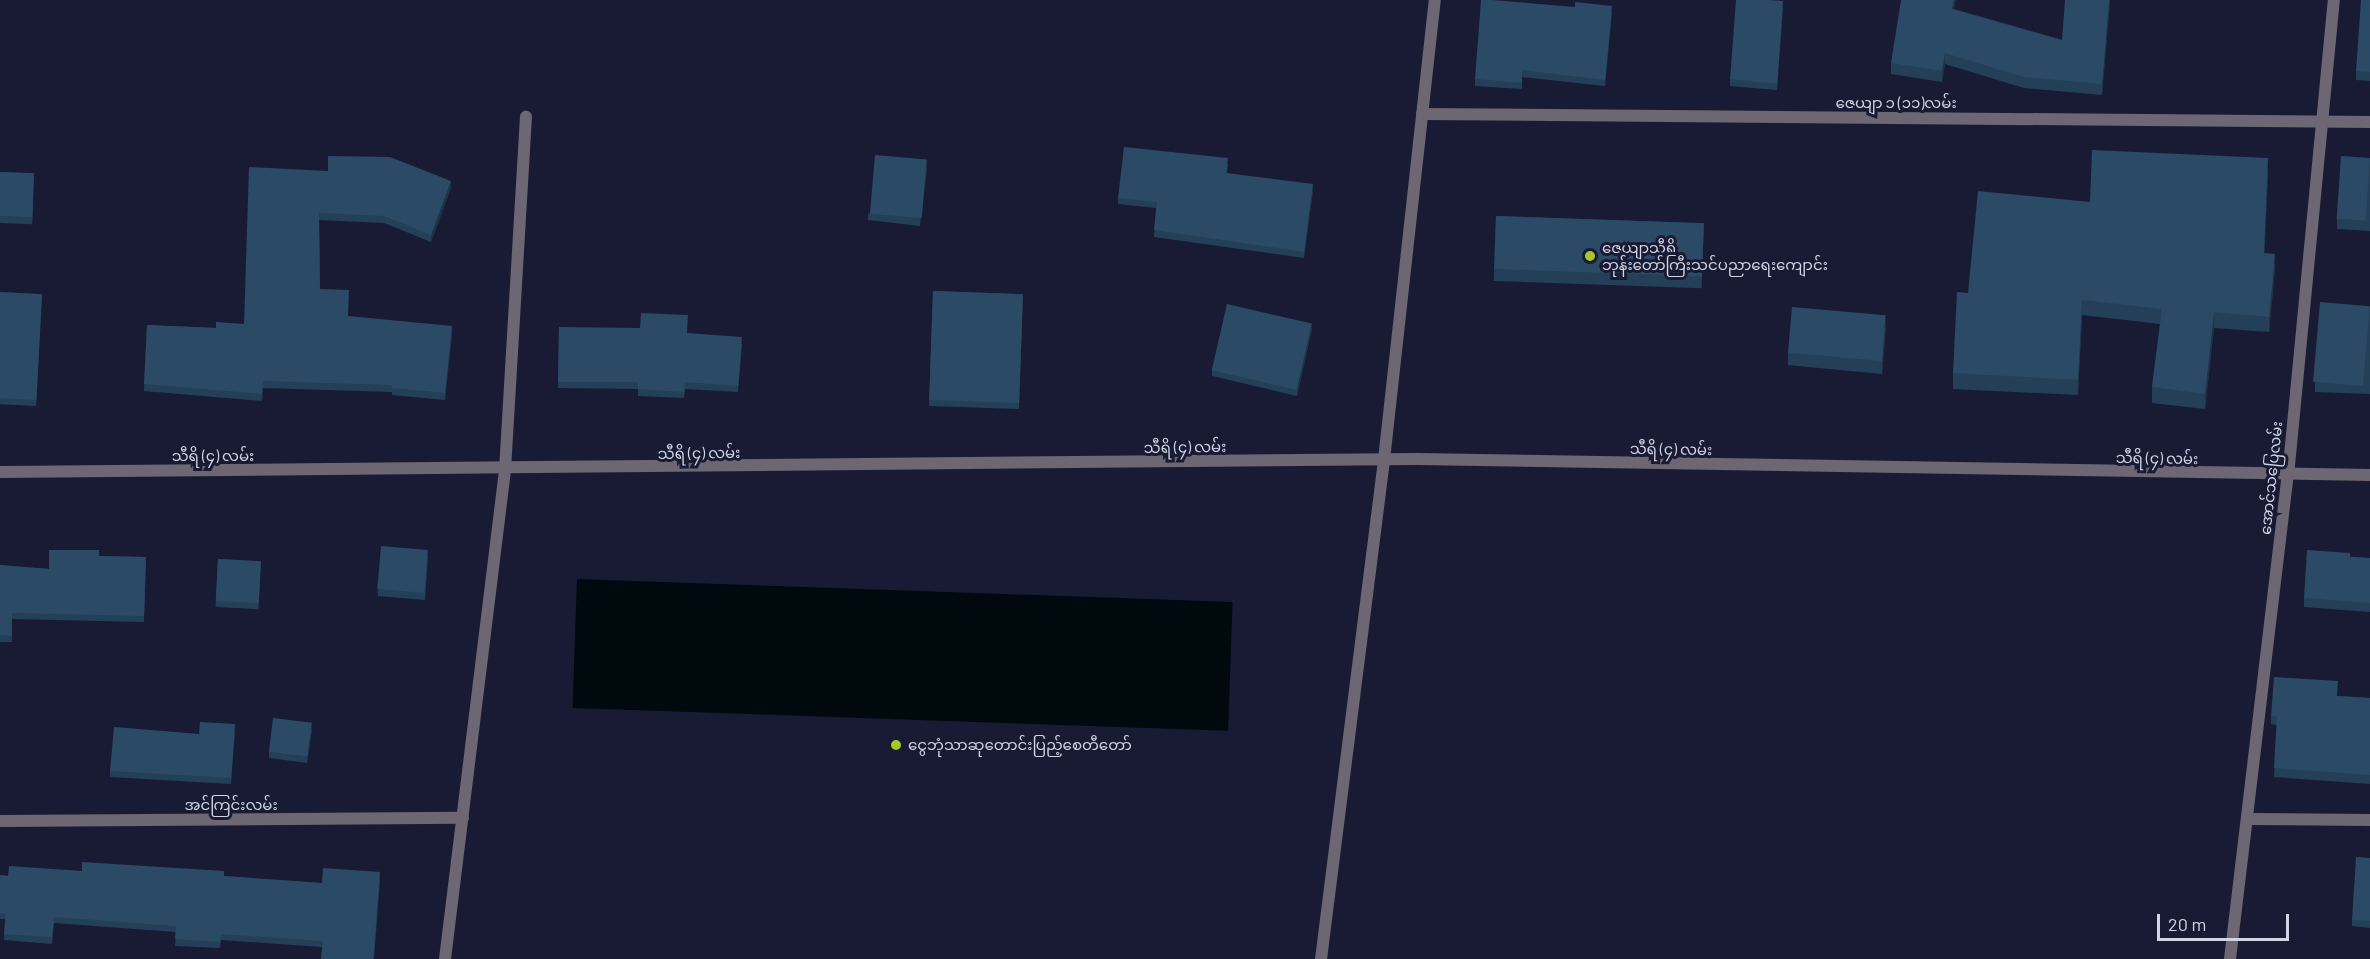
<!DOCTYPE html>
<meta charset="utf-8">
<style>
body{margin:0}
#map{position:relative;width:2370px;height:959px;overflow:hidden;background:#191b34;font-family:Barlow,"Noto Sans Myanmar",sans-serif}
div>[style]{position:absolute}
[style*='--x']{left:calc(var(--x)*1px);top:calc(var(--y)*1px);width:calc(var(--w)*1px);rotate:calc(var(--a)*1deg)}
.water>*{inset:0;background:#000a0e;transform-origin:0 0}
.minor>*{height:12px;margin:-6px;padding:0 6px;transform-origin:6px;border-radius:6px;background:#6d6673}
.wall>*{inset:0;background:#244058;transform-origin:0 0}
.shaded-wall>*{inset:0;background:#1d3447}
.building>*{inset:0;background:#2a4a66;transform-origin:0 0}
.dots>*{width:16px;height:16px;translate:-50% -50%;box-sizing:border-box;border:3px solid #191b34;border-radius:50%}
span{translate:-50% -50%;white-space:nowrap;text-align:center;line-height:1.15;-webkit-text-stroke:6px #191b34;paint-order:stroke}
.street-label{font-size:15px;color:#d2d5e6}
.poi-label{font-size:15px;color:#d2d5e6}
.left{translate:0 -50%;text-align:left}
.scale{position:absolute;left:2157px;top:914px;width:132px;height:27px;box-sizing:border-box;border:3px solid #d2d5e6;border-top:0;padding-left:8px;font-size:18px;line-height:21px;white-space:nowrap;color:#d2d5e6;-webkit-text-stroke:4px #191b34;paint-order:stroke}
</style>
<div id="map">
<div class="water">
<div style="left:577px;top:579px;width:656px;height:129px;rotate:2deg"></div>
</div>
<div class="minor">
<div style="--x:1422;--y:114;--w:948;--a:0.48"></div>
<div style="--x:0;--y:472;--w:1417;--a:-0.53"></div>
<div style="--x:1417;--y:459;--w:953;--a:0.96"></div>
<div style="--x:2247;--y:819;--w:123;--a:0.5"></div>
<div style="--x:0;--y:821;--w:463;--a:-0.4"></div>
<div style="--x:445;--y:959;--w:493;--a:-83"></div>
<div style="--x:505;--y:470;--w:354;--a:-86.6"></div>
<div style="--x:1321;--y:959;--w:503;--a:-82.8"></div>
<div style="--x:1384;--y:460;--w:463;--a:-83.7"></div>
<div style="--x:2230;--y:959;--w:486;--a:-83.2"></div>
<div style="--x:2288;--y:476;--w:478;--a:-84.5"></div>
</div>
<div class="wall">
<div style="clip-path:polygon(2110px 0,2102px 95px,2024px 88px,1945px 64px,1942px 82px,1891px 74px,1891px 63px,1954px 9px,2062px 40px)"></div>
<div style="clip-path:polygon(2370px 0,2370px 81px,2356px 80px,2356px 71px)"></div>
<div style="clip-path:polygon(1783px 7px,1777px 90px,1730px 86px,1730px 79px)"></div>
<div style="clip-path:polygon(1612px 12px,1605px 86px,1522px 77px,1522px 89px,1475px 86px,1475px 79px)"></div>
<div style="clip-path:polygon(2370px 158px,2370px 231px,2337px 229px,2337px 219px)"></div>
<div style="clip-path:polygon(1228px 164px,1227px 173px,1313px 190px,1304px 258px,1154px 237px,1156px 208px,1118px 204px,1118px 198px)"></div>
<div style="clip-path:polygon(927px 167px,920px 226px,868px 220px,868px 214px)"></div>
<div style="clip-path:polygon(328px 171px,451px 188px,431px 242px,384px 223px,319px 220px,320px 289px,348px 316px,452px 333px,445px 400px,392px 395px,392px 392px,263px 388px,262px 401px,144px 391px,147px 325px,216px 328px,244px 324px)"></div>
<div style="left:0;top:172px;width:34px;height:51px;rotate:2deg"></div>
<div style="clip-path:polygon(2268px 173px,2264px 253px,2275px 269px,2269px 332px,2214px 328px,2205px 409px,2152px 403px,2152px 387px,2160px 324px,2082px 315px,2078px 395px,1953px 389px,1953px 373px,1968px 293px,2090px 202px)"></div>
<div style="left:1496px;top:216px;width:208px;height:65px;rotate:2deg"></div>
<div style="left:933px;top:291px;width:90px;height:115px;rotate:2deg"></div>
<div style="left:0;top:292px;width:42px;height:112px;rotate:3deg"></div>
<div style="clip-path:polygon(2370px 306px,2370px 394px,2315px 392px,2315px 382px)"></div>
<div style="clip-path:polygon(559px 327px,687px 333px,742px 344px,738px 392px,685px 389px,684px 398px,638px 396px,638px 389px,558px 388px)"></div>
<div style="clip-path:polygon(1886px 327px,1882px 374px,1788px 365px,1788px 353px)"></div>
<div style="clip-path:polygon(1312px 329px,1297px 396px,1212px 376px,1212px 370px)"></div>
<div style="clip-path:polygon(99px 556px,146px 557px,144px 622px,12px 619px,12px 642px,0 642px,0 565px,49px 569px)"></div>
<div style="clip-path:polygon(428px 556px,425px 600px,378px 596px,378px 589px)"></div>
<div style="clip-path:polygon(2350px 557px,2370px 558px,2370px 612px,2304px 607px,2304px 598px)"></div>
<div style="left:218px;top:559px;width:43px;height:48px;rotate:3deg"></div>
<div style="clip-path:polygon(2338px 696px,2370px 698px,2370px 784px,2274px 777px,2277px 725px,2271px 724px,2271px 716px)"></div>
<div style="clip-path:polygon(312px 729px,307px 763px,269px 758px,269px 752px)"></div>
<div style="clip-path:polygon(235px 731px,231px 784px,110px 777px,110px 771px,199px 734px)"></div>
<div style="clip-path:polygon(2370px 858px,2370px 928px,2352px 926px,2352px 920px)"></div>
<div style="clip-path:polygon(82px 871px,224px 876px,322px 883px,380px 879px,374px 959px,321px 959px,322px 947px,221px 940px,220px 948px,175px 946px,176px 932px,54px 923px,52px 944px,4px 940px,5px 919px,0 919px,0 875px,8px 876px)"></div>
</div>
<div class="shaded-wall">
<div style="clip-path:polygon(1954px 0,1956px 0,1952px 20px,1952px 9px)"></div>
<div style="clip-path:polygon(2109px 0,2110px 4px,2102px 95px,2102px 84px)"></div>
<div style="clip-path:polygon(1945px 53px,1945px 64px,1942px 82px,1942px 71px)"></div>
<div style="clip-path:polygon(2268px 158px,2268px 173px,2264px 268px,2264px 253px)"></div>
<div style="clip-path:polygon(927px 160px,927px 167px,920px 226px,920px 220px)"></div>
<div style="clip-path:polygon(451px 181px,451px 188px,431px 242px,431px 235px)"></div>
<div style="clip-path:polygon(1313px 184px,1313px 190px,1304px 258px,1304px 252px)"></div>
<div style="clip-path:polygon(2275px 254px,2275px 269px,2269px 332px,2269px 317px)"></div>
<div style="clip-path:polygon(2082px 300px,2082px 315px,2078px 395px,2078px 380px)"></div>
<div style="clip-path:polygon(2214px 312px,2214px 328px,2205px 409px,2205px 394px)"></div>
<div style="clip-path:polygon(1886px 315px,1886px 327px,1882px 374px,1882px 362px)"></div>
<div style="clip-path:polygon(1312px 323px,1312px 329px,1297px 396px,1297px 389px)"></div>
<div style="clip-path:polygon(452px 326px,452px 333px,445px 400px,445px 393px)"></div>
<div style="clip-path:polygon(312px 723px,312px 729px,307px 763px,307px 757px)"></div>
</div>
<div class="building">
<div style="clip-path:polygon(1481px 0,1492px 0,1575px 7px,1575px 2px,1612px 6px,1605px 80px,1522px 70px,1522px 83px,1475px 79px)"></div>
<div style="clip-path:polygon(1736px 0,1769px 0,1783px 1px,1777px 84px,1730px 79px)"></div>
<div style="clip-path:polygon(1901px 0,1954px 0,1952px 9px,2062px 40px,2065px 0,2109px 0,2102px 84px,2024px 77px,1945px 53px,1942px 71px,1891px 63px)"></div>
<div style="clip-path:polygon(2361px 0,2370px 0,2370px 72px,2356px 71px)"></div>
<div style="clip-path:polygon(1124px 147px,1228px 158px,1226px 173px,1313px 184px,1304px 252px,1154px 230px,1157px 202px,1118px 198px)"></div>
<div style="clip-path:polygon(2092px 150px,2268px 158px,2264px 253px,2275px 254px,2269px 317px,2214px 312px,2205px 394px,2152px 387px,2162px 309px,2082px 300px,2078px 380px,1953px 373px,1957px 292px,1968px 293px,1978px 191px,2090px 202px)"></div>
<div style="left:875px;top:155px;width:52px;height:59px;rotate:5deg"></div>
<div style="clip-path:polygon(328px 156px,390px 157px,451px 181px,431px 235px,384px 216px,319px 213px,320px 289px,349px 290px,348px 316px,452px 326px,445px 393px,392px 388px,392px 385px,263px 381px,262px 394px,144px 384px,147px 325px,216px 328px,216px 322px,244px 324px,249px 167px,328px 171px)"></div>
<div style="left:2341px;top:156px;width:29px;height:63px;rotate:4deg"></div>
<div style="left:0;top:172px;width:34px;height:44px;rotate:2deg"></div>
<div style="left:1496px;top:216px;width:208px;height:53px;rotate:2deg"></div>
<div style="left:933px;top:291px;width:90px;height:109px;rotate:2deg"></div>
<div style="left:0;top:292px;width:42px;height:106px;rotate:3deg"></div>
<div style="left:2320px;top:302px;width:50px;height:80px;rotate:5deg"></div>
<div style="left:1227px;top:304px;width:87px;height:68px;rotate:13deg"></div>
<div style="left:1792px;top:307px;width:94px;height:46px;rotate:5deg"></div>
<div style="clip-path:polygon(641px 313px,688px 315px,687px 333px,742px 337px,738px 386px,685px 382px,684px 392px,638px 389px,638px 382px,558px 382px,559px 327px,640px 328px)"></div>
<div style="left:381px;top:546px;width:47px;height:43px;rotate:5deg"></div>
<div style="clip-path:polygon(49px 550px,99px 550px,99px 556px,146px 557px,144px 616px,12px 613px,12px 636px,0 635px,0 565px,49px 569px)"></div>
<div style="clip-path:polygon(2307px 550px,2350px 553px,2350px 557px,2370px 558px,2370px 603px,2304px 598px)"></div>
<div style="left:218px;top:559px;width:43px;height:42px;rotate:3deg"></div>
<div style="clip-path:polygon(2274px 677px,2338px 681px,2337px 696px,2370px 698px,2370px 775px,2274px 768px,2277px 716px,2271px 716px)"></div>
<div style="left:273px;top:718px;width:39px;height:34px;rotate:7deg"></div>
<div style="clip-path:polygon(200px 722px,235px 724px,231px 778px,110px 771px,114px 727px,199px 734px)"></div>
<div style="clip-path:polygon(2356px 857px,2370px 858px,2370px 921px,2352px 920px)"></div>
<div style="clip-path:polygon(82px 862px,224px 871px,224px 876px,322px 883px,323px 868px,380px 872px,373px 959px,321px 959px,323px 941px,221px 934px,220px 942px,175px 939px,176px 926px,54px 917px,52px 937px,4px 934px,6px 913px,0 913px,0 875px,8px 876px,9px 866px,82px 871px)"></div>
</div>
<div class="dots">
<div style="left:1590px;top:256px;background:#a3c926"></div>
<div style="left:896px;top:745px;background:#a3c926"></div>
</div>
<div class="street-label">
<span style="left:1896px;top:103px">ဇေယျာ ၁ (၁၁)လမ်း</span>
<span style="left:1185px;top:447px;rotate:-1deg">သီရိ (၄) လမ်း</span>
<span style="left:1671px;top:449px;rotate:1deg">သီရိ (၄) လမ်း</span>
<span style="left:699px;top:453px;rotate:-1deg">သီရိ (၄) လမ်း</span>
<span style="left:213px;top:456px">သီရိ (၄) လမ်း</span>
<span style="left:2157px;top:458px;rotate:1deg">သီရိ (၄) လမ်း</span>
<span style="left:2271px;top:478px;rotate:-84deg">အောင်သပြေလမ်း</span>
<span style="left:231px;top:805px">အင်ကြင်းလမ်း</span>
</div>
<div class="poi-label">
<span class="left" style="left:1602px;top:256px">ဇေယျာသီရိ<br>ဘုန်းတော်ကြီးသင်ပညာရေးကျောင်း</span>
<span class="left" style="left:908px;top:745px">ငွေဘုံသာဆုတောင်းပြည့်စေတီတော်</span>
</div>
<div class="scale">20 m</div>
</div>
